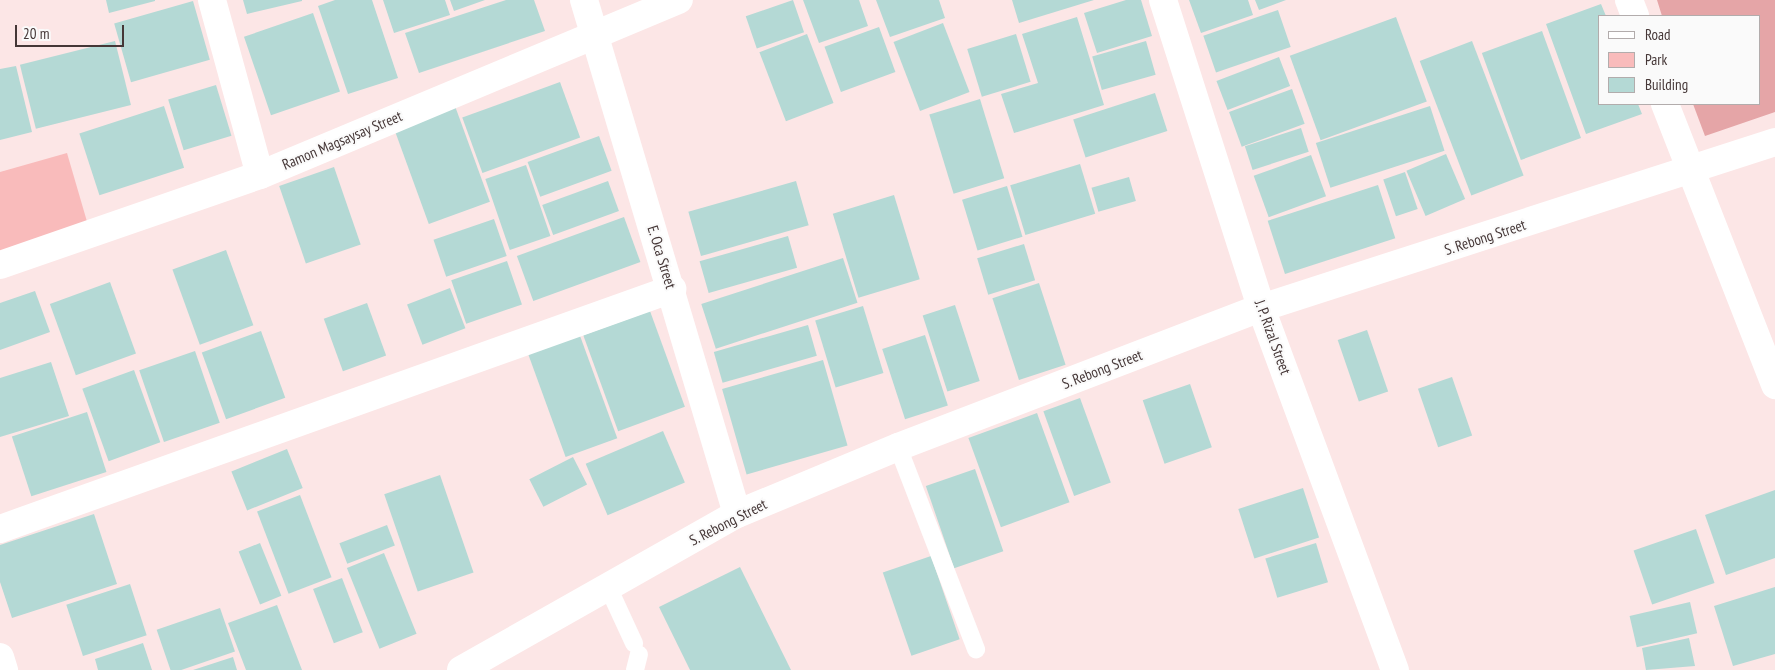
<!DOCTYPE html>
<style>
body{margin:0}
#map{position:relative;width:1775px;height:670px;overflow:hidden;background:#fce6e6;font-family:"PT Sans Narrow",sans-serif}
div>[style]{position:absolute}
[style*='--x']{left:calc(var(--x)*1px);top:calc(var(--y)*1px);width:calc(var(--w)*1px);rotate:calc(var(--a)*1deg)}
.green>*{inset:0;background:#f9bbbb}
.forest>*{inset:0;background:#e5a5a7}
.building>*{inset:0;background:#b4d9d5;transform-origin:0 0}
.lane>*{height:18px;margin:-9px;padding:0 9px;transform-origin:9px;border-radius:9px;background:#fff}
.street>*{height:28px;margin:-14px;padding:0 14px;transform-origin:14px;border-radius:14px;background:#fff}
.secondary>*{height:28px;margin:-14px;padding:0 14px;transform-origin:14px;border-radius:14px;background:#fff}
span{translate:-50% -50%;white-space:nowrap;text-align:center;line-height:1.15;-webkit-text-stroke:4px #fafafa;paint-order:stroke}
.street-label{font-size:15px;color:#453737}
.legend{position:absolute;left:1598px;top:15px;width:162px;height:90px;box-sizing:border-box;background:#fafafa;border:1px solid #b2acac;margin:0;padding:6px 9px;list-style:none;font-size:15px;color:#453737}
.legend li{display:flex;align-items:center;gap:10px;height:25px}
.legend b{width:25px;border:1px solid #b2acac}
.scale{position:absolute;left:15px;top:25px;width:109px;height:22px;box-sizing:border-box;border:2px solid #453737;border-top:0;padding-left:6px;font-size:15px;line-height:18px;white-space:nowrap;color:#453737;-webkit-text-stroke:4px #fafafa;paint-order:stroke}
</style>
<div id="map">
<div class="green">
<div style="clip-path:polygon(67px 153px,88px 225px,0 251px,0 172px)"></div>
</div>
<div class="forest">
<div style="clip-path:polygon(1657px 0,1775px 0,1775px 112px,1705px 136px,1693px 104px,1759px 104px,1759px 16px,1662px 16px)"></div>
</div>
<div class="building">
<div style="clip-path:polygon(106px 0,155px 0,155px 1px,109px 13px)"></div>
<div style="clip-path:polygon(243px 0,302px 0,302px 1px,247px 14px)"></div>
<div style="clip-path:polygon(335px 0,372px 0,398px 78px,348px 94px,318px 6px)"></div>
<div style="clip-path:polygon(383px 0,445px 0,450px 15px,394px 33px)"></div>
<div style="clip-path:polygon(450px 0,485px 0,454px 11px)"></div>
<div style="clip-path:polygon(506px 0,534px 0,545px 31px,419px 73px,405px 33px)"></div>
<div style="left:793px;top:0;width:34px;height:50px;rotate:71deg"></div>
<div style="clip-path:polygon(803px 0,859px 0,868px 26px,819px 43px)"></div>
<div style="clip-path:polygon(876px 0,939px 0,945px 18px,890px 37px)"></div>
<div style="clip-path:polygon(1012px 0,1094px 0,1019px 23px)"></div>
<div style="clip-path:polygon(1126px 0,1141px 0,1152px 36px,1097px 53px,1084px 13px)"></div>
<div style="clip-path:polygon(1189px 0,1248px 0,1253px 15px,1201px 33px)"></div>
<div style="clip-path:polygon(1255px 0,1286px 0,1259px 10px)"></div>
<div style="left:193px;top:1px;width:61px;height:82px;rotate:74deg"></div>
<div style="clip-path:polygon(1601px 4px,1606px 16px,1599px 16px,1599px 104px,1638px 104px,1642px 114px,1586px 134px,1546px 24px)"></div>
<div style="left:1278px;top:10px;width:39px;height:79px;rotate:71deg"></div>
<div style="left:313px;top:13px;width:83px;height:73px;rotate:71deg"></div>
<div style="clip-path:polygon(1077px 17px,1104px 105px,1014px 133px,1001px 94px,1038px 83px,1022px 34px)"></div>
<div style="left:1396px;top:17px;width:90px;height:113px;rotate:70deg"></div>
<div style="left:943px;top:23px;width:74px;height:53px;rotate:69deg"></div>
<div style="left:879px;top:27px;width:48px;height:58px;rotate:70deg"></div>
<div style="left:1542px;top:31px;width:114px;height:64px;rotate:70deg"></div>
<div style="left:807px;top:34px;width:74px;height:51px;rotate:69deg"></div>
<div style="left:1016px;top:34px;width:50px;height:51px;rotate:73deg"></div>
<div style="left:115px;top:41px;width:66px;height:98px;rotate:76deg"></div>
<div style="left:1146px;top:41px;width:35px;height:56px;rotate:74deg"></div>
<div style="left:1472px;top:41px;width:144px;height:56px;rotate:69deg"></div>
<div style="left:1279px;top:57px;width:31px;height:67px;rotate:69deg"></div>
<div style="clip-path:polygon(16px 66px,32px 132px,0 140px,0 69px)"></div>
<div style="left:560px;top:82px;width:59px;height:104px;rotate:70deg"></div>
<div style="left:216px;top:85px;width:53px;height:50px;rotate:73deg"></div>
<div style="left:1292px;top:89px;width:37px;height:67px;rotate:70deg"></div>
<div style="left:1155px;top:93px;width:40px;height:86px;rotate:72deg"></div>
<div style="left:980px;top:99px;width:83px;height:53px;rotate:73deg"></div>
<div style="left:164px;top:106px;width:65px;height:89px;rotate:72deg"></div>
<div style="left:455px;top:106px;width:102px;height:65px;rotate:70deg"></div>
<div style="left:1430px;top:106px;width:47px;height:120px;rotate:72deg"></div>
<div style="left:1301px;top:128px;width:25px;height:59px;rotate:72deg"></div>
<div style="left:599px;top:136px;width:37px;height:76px;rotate:70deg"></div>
<div style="left:1446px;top:154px;width:49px;height:43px;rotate:67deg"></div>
<div style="left:1311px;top:155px;width:44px;height:61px;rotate:70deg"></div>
<div style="left:1080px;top:164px;width:52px;height:73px;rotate:73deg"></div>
<div style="left:526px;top:165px;width:75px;height:43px;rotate:71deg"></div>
<div style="left:334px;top:167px;width:82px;height:58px;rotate:71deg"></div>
<div style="left:1405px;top:172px;width:39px;height:23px;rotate:71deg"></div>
<div style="left:1129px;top:177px;width:25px;height:39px;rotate:74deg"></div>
<div style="left:608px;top:181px;width:32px;height:70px;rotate:70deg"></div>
<div style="left:796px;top:181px;width:46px;height:112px;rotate:74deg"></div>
<div style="left:1378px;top:185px;width:56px;height:116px;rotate:72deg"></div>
<div style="left:1007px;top:186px;width:53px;height:47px;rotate:73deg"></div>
<div style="left:894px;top:195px;width:88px;height:64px;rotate:73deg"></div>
<div style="left:624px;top:217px;width:48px;height:114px;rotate:70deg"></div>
<div style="left:494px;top:219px;width:39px;height:64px;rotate:71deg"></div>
<div style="left:788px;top:236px;width:33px;height:92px;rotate:74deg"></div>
<div style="left:1024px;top:244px;width:38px;height:49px;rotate:73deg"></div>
<div style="left:226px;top:250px;width:80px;height:57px;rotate:70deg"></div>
<div style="left:843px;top:258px;width:47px;height:149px;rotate:72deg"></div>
<div style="left:507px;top:261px;width:46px;height:59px;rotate:71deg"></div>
<div style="left:110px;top:282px;width:76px;height:64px;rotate:70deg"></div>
<div style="left:1039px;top:283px;width:86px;height:49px;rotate:72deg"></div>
<div style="left:450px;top:288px;width:43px;height:46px;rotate:69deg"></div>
<div style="clip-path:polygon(35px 291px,50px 332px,0 350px,0 303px)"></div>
<div style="left:367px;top:303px;width:56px;height:46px;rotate:70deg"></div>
<div style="left:955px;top:305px;width:80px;height:34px;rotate:72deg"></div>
<div style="left:863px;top:306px;width:70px;height:50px;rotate:73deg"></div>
<div style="left:650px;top:311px;width:102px;height:71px;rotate:70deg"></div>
<div style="left:808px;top:325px;width:32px;height:98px;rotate:74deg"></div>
<div style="left:1367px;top:330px;width:65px;height:31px;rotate:71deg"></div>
<div style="left:261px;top:331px;width:71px;height:63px;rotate:70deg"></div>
<div style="left:579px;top:333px;width:112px;height:55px;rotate:70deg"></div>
<div style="left:925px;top:335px;width:74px;height:45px;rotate:72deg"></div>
<div style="left:195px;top:351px;width:76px;height:59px;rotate:71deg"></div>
<div style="left:823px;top:360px;width:89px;height:105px;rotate:74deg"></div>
<div style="clip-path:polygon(51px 362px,69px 416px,0 437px,0 378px)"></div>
<div style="left:134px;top:370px;width:77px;height:55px;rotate:70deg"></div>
<div style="left:1452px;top:377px;width:62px;height:36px;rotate:71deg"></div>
<div style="left:1190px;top:384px;width:67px;height:50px;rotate:71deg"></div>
<div style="left:1080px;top:398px;width:90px;height:39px;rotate:70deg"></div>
<div style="left:87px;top:412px;width:63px;height:79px;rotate:72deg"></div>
<div style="left:1037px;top:413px;width:95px;height:73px;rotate:70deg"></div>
<div style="left:663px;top:431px;width:56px;height:84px;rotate:67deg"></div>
<div style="left:287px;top:449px;width:42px;height:60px;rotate:68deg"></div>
<div style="left:573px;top:457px;width:31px;height:49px;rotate:63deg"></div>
<div style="left:975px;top:469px;width:87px;height:52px;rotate:71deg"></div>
<div style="left:440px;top:475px;width:103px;height:59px;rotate:71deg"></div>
<div style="left:1303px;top:488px;width:52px;height:68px;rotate:72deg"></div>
<div style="clip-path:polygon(1775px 490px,1775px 558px,1726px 575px,1705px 515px)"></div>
<div style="left:300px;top:495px;width:88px;height:46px;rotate:69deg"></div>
<div style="clip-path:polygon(94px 514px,117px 584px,12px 618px,0 582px,0 545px)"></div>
<div style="left:387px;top:525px;width:22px;height:51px;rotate:69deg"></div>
<div style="left:1696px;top:529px;width:57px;height:66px;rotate:71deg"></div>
<div style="left:260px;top:543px;width:57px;height:23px;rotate:68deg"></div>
<div style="left:1316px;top:543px;width:41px;height:53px;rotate:73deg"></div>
<div style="left:384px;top:553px;width:87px;height:40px;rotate:68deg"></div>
<div style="left:931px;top:556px;width:88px;height:51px;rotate:71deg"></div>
<div style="clip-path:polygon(740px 567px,791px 670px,690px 670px,659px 607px)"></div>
<div style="left:342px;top:578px;width:58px;height:31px;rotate:69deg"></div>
<div style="left:130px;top:584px;width:54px;height:67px;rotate:72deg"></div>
<div style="clip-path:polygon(1775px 587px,1775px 654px,1733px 666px,1714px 606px)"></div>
<div style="left:1690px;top:602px;width:32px;height:62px;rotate:77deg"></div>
<div style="clip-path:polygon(277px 605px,302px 670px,246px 670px,228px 623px)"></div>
<div style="left:220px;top:608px;width:46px;height:67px;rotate:71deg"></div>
<div style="clip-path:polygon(1689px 638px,1695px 666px,1646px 670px,1642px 648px)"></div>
<div style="clip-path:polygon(143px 643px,152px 670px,98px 670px,95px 659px)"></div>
<div style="clip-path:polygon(233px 657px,237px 670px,193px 670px)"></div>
</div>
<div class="lane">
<div style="--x:898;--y:447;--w:217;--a:68.9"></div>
<div style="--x:609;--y:589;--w:60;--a:65.2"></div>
<div style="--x:635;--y:670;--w:16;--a:-76"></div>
</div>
<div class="street">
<div style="--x:212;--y:0;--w:181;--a:74.7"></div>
<div style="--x:584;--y:0;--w:536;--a:73.42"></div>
<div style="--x:1629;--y:0;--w:17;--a:69"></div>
<div style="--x:1665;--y:104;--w:302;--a:68.6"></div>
<div style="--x:0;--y:265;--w:275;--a:-19.1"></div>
<div style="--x:260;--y:175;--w:454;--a:-22.7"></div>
<div style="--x:0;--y:529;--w:714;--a:-19.65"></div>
<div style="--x:0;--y:657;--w:14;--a:73"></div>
<div style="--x:461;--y:670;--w:317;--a:-29.5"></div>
<div style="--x:737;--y:514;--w:174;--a:-22.6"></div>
<div style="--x:898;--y:447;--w:389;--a:-21"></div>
<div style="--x:1261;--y:308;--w:540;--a:-17.9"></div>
</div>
<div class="secondary">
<div style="--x:1163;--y:0;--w:323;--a:72.3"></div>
<div style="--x:1261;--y:308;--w:386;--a:69.7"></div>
</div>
<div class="street-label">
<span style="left:342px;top:140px;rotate:-23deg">Ramon Magsaysay Street</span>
<span style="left:1485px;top:237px;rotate:-18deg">S. Rebong Street</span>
<span style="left:662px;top:257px;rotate:73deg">E. Oca Street</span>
<span style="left:1273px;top:337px;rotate:70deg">J. P. Rizal Street</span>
<span style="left:1102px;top:369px;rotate:-21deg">S. Rebong Street</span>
<span style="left:728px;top:522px;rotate:-27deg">S. Rebong Street</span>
</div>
<ul class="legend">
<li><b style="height:6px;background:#fff"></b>Road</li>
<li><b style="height:14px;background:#f9bbbb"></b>Park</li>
<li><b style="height:14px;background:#b4d9d5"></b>Building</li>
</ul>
<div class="scale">20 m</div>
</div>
